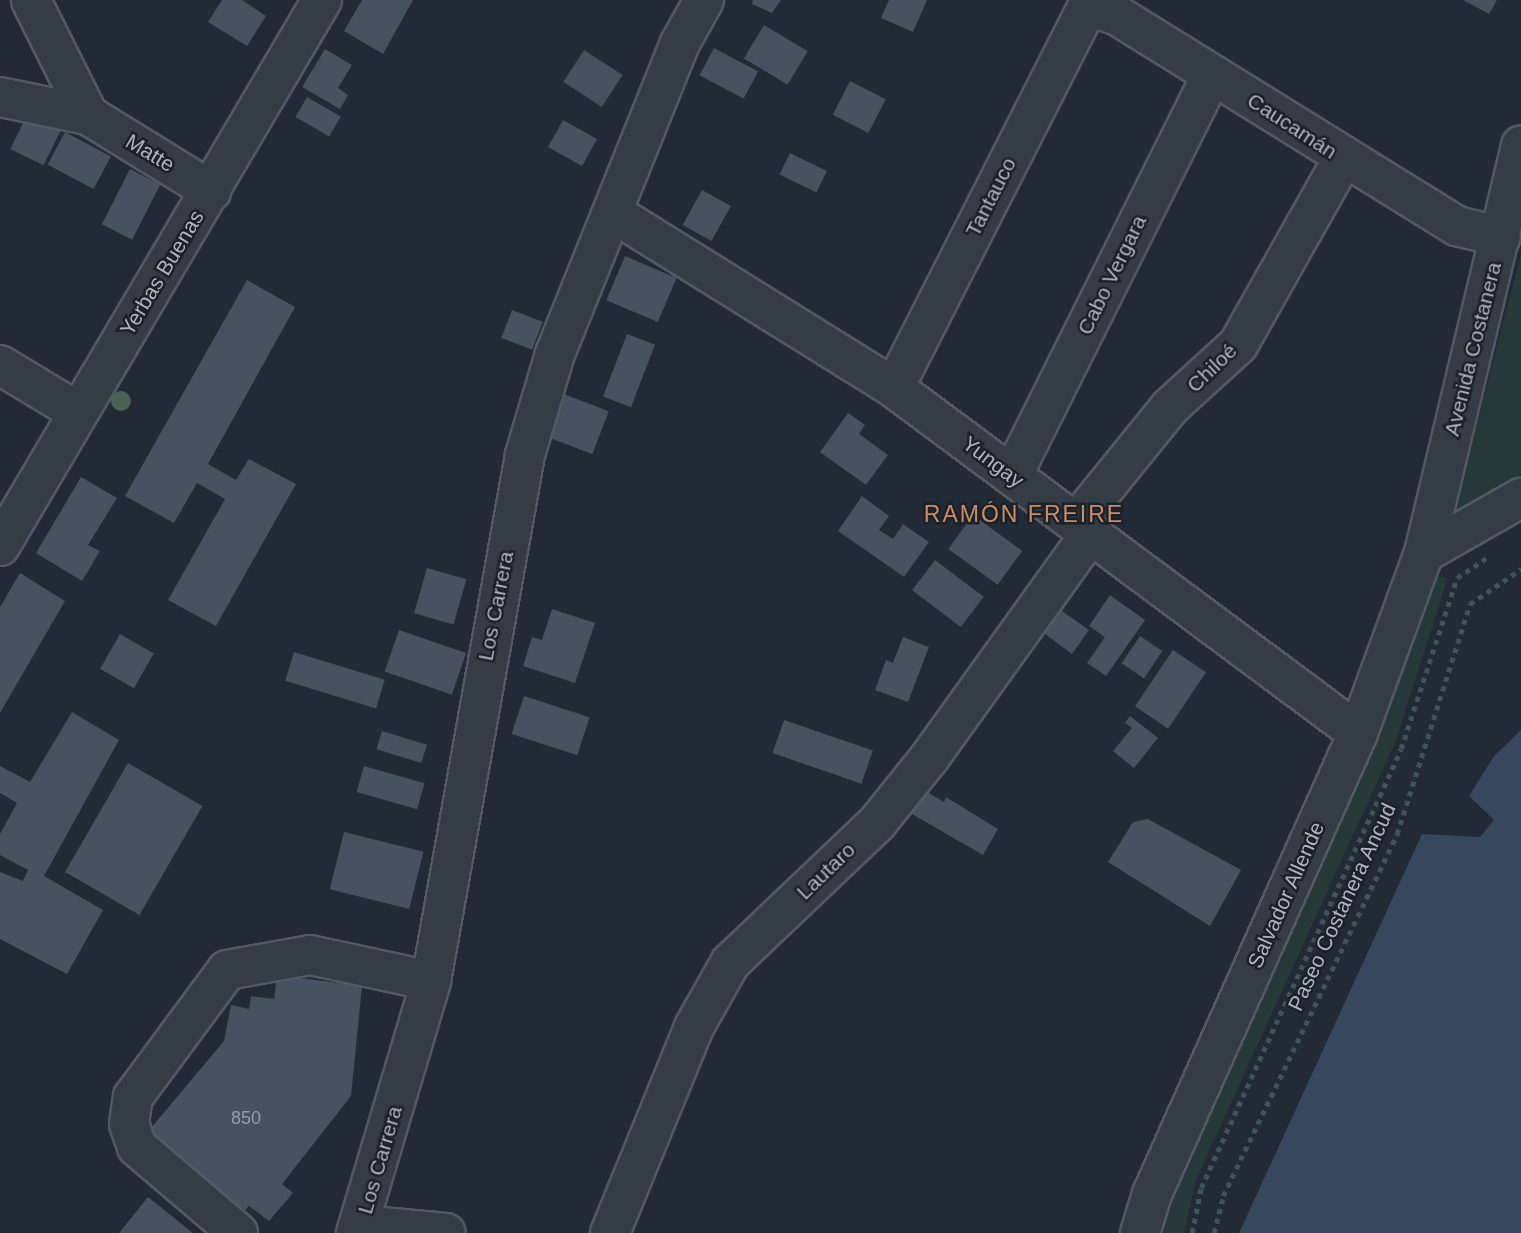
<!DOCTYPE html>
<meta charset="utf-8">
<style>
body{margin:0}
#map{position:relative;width:1521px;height:1233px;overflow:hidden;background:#212a35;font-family:Arial,sans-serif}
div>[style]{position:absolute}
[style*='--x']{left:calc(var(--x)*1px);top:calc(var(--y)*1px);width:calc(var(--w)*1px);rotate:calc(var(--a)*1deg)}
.green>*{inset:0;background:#263838}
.water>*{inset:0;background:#37475d}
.building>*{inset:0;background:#47515f;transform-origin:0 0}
.path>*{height:4.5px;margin-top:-2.25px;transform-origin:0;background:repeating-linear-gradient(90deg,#425356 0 5px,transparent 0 10px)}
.roads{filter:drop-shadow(2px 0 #525963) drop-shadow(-2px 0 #525963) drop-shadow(0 2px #525963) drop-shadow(0 -2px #525963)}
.minor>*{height:38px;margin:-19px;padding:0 19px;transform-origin:19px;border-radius:19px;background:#343c46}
.trees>*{width:20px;height:20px;margin:-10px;border-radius:50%;background:#486356}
span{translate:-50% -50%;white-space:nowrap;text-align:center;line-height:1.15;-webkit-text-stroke:5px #1a212a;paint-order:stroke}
.number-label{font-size:18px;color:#949da9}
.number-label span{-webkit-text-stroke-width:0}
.street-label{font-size:21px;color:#aeb6c2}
.neighbourhood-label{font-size:23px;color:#cb8d61;letter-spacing:2px}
</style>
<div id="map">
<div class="green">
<div style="clip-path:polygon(1521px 254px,1521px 482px,1453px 518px,1460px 490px)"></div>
<div style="clip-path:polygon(1424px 574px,1448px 578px,1395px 743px,1196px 1180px,1184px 1233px,1160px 1233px,1152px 1194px)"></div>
</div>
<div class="water">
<div style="clip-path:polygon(1521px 730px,1521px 1233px,1239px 1233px,1422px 834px,1480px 837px,1494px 820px,1469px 796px,1494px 756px)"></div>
</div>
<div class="building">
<div style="clip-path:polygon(222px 0,242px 0,266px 16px,247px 46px,208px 22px)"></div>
<div style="clip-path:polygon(362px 0,413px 0,383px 54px,344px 31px)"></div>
<div style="clip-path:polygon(753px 0,781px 0,772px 13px,752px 4px)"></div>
<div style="clip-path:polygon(889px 0,927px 0,913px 32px,881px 18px)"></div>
<div style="clip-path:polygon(1463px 0,1497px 0,1489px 14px)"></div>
<div style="left:764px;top:25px;width:51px;height:39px;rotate:31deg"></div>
<div style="left:714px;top:48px;width:50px;height:31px;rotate:28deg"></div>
<div style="clip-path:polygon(325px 49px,352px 65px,338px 88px,348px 95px,340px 109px,302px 87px)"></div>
<div style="left:584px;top:50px;width:46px;height:38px;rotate:33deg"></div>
<div style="left:850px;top:81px;width:40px;height:38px;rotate:27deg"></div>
<div style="left:307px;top:97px;width:39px;height:23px;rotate:30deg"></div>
<div style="left:27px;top:115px;width:37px;height:38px;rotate:26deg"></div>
<div style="left:563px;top:120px;width:39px;height:31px;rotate:29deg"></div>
<div style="left:65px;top:132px;width:52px;height:37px;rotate:28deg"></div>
<div style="left:790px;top:153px;width:41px;height:24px;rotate:26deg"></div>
<div style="left:130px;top:169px;width:34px;height:62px;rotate:27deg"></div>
<div style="left:702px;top:190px;width:33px;height:40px;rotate:29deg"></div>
<div style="left:625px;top:256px;width:56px;height:48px;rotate:23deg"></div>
<div style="clip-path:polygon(247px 280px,295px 307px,208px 464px,236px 480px,249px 459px,296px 484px,216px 626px,168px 600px,225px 499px,197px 483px,174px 523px,125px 496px)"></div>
<div style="left:512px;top:310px;width:33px;height:30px;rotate:21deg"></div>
<div style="left:627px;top:334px;width:30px;height:67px;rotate:21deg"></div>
<div style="left:564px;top:394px;width:48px;height:46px;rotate:21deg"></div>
<div style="clip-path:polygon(848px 413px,865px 425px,859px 434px,888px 455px,866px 485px,820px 452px)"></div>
<div style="clip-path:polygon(81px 477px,117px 498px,88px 545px,100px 551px,82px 581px,36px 553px)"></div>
<div style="clip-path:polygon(862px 496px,889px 516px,879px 530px,893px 539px,903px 524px,929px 542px,904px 577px,838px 531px)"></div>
<div style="left:973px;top:515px;width:61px;height:42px;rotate:36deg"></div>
<div style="left:935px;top:560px;width:61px;height:38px;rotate:37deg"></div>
<div style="left:427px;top:568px;width:41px;height:47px;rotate:16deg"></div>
<div style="clip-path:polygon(20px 573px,65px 601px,0 713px,0 607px)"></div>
<div style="clip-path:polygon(1070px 577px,1081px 584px,1062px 611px,1089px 630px,1072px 654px,1041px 631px)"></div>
<div style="clip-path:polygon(1110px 595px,1145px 620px,1106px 676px,1087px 663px,1105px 637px,1089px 626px)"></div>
<div style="clip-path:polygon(552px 609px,595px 623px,575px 683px,523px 666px,532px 637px,542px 640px)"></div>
<div style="left:399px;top:630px;width:71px;height:44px;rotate:19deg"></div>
<div style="left:120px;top:634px;width:39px;height:40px;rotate:30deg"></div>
<div style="left:1140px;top:636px;width:27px;height:33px;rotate:34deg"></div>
<div style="clip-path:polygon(903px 637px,929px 647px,908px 702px,875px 690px,886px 660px,893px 663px)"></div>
<div style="left:1173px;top:650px;width:40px;height:68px;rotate:34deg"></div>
<div style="left:294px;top:652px;width:95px;height:30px;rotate:17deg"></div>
<div style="left:524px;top:696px;width:69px;height:40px;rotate:18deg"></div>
<div style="clip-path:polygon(72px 712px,119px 740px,44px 876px,103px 910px,67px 974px,0 939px,0 872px,23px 881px,28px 870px,0 855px,0 834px,17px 803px,0 793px,0 766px,30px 782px)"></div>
<div style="clip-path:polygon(1130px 716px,1158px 738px,1134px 768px,1113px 751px,1132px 728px,1125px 723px)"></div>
<div style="left:784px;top:720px;width:94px;height:35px;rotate:19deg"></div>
<div style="left:382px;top:731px;width:47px;height:19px;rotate:17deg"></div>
<div style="left:128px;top:763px;width:86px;height:126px;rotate:30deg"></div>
<div style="left:364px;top:766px;width:63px;height:27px;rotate:16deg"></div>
<div style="clip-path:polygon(925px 791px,944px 802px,946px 797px,998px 829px,983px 855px,912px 814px)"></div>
<div style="clip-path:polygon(1148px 819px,1241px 870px,1210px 926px,1108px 862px,1133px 822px)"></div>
<div style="left:344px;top:832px;width:82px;height:59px;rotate:14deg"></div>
<div style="clip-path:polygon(277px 975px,362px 986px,351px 1096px,282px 1184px,293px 1193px,269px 1221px,249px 1206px,237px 1220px,140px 1141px,224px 1041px,231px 1005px,249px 1009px,251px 996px,274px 999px)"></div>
<div style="clip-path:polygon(148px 1197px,193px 1233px,119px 1233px)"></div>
</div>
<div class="path">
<div style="--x:1192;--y:1233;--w:46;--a:-78.7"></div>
<div style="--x:1201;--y:1188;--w:482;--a:-65.5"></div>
<div style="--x:1401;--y:749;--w:180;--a:-71.9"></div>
<div style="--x:1457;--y:578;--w:37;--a:-34"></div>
<div style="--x:1214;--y:1233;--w:38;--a:-76"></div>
<div style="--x:1223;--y:1196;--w:402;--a:-64.3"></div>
<div style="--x:1397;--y:834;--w:241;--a:-72.4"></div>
<div style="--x:1470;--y:604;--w:62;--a:-34.5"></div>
</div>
<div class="roads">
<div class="minor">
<div style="--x:31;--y:0;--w:128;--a:63.6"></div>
<div style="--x:88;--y:115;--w:145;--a:31.7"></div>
<div style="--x:0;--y:97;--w:90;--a:11.6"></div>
<div style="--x:613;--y:213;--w:331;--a:31.9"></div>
<div style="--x:894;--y:388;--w:578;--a:36.63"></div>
<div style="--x:0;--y:365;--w:91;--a:31.1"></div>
<div style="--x:894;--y:388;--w:428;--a:-63.1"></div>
<div style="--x:1088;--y:6;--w:32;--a:18"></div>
<div style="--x:1118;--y:16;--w:399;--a:31.8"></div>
<div style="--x:1457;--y:226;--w:45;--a:14"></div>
<div style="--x:1012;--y:476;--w:448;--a:-63.5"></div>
<div style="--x:1076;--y:523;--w:149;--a:-51"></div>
<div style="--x:1170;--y:407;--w:92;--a:-42.4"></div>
<div style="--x:1238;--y:345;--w:214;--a:-60.6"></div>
<div style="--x:0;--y:546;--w:634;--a:-59.47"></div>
<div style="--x:1424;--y:553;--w:112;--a:-29.6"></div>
<div style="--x:361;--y:1225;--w:85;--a:5.4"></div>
<div style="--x:238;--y:1233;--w:133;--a:-139.6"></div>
<div style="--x:137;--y:1147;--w:24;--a:-109"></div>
<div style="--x:129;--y:1124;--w:27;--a:-82"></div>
<div style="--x:133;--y:1097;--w:158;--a:-53.5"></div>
<div style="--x:227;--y:970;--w:84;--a:-10.2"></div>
<div style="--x:310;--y:955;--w:124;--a:12.1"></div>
<div style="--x:356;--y:1233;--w:263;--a:-73.4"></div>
<div style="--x:431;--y:981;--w:534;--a:-79.87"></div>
<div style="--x:525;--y:455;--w:105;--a:-73.5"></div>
<div style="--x:555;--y:354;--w:333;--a:-68.1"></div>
<div style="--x:679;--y:45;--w:51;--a:-60.9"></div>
<div style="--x:610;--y:1233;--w:222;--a:-67.8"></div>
<div style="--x:694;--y:1027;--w:73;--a:-60.6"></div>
<div style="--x:730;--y:963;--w:203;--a:-43.6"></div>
<div style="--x:877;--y:823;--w:85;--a:-51.2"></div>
<div style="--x:930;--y:757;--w:274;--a:-54.3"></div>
<div style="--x:1140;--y:1233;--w:41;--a:-72.9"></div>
<div style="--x:1152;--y:1194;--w:505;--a:-65.92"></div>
<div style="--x:1358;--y:733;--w:192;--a:-69.9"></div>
<div style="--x:1424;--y:553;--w:419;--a:-76.6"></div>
</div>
</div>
<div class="trees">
<div style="left:121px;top:401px"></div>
</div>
<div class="number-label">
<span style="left:246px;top:1118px">850</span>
</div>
<div class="street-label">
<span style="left:1292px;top:126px;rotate:33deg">Caucamán</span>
<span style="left:150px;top:153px;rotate:31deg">Matte</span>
<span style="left:991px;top:197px;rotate:-63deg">Tantauco</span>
<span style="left:162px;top:273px;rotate:-59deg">Yerbas Buenas</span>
<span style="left:1112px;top:275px;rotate:-64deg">Cabo Vergara</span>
<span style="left:1473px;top:349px;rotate:-76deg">Avenida Costanera</span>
<span style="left:1212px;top:368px;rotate:-44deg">Chiloé</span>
<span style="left:993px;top:462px;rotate:37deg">Yungay</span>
<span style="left:496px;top:606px;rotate:-79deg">Los Carrera</span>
<span style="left:826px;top:871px;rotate:-44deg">Lautaro</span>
<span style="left:1286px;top:895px;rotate:-66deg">Salvador Allende</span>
<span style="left:1342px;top:907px;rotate:-65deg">Paseo Costanera Ancud</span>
<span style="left:380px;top:1160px;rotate:-74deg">Los Carrera</span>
</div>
<div class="neighbourhood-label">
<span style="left:1024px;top:514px">RAMÓN FREIRE</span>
</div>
</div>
